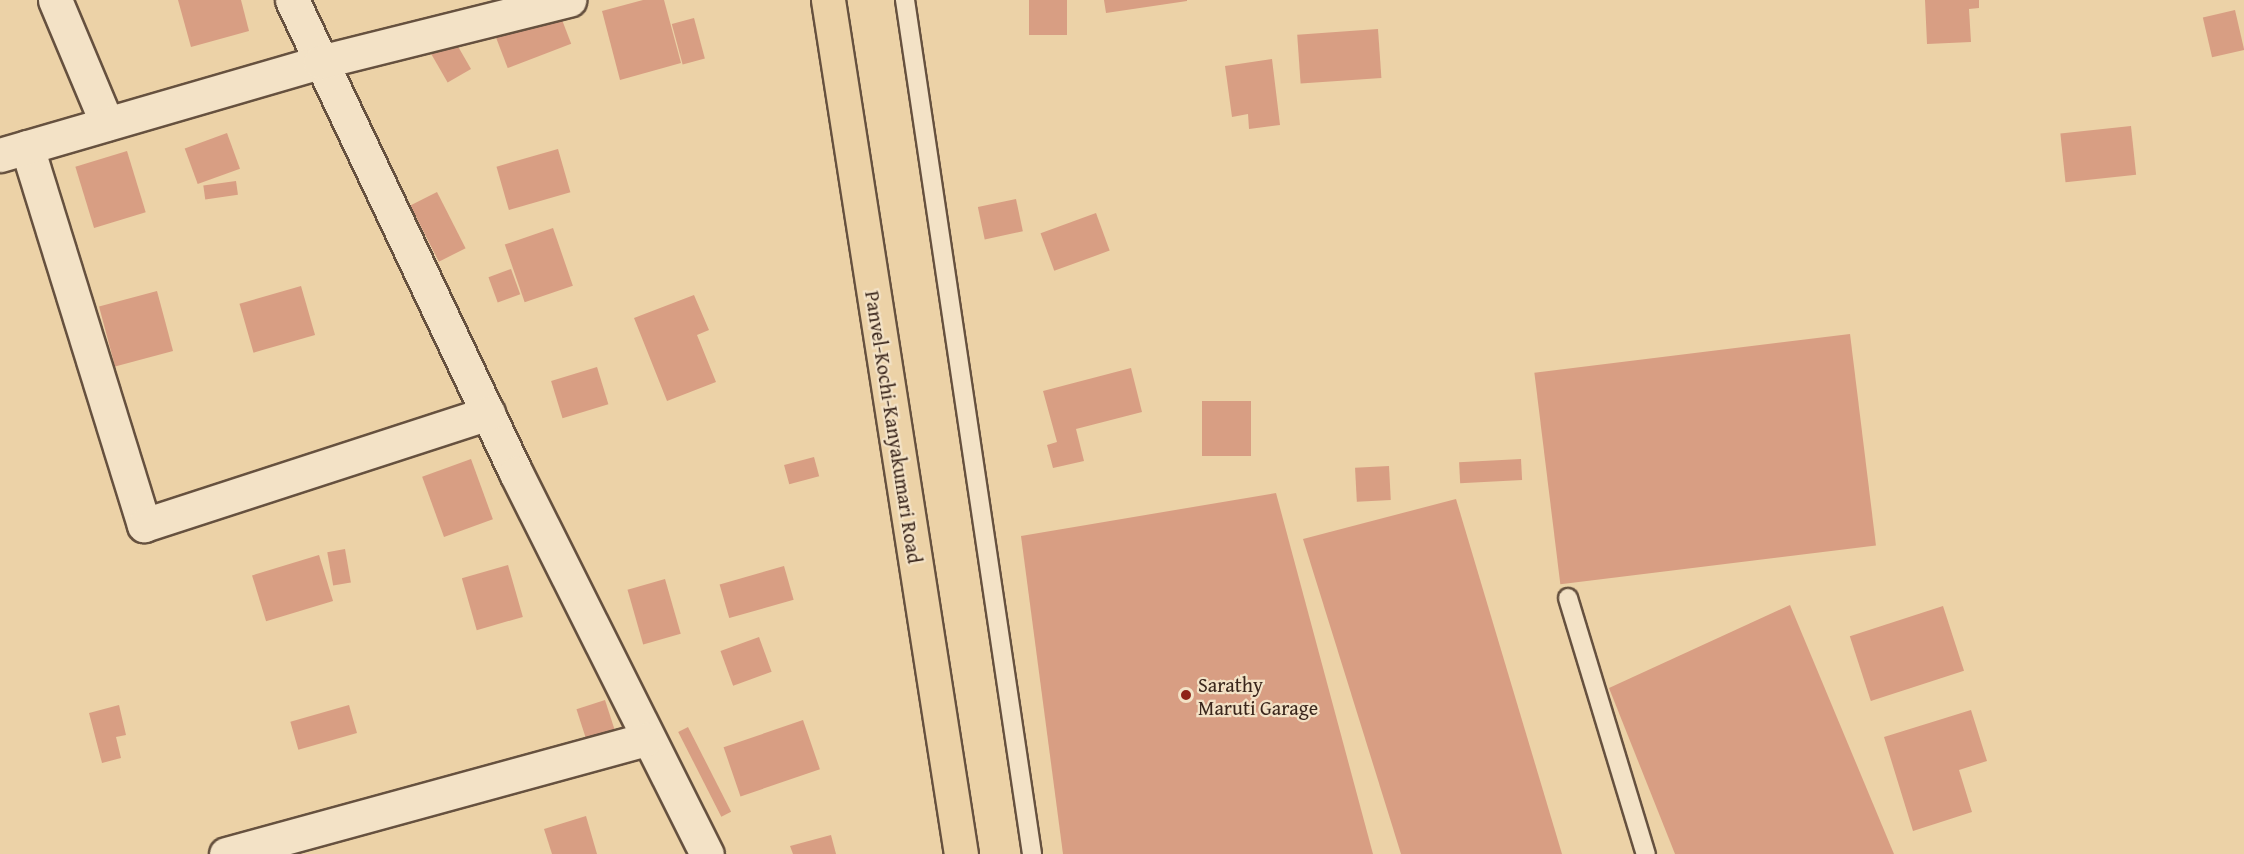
<!DOCTYPE html>
<style>
body{margin:0}
#map{position:relative;width:2244px;height:854px;overflow:hidden;background:#ecd2a7;font-family:"Gentium Book Plus",serif}
div>[style]{position:absolute}
[style*='--x']{left:calc(var(--x)*1px);top:calc(var(--y)*1px);width:calc(var(--w)*1px);rotate:calc(var(--a)*1deg)}
.building>*{inset:0;background:#d89e83;transform-origin:0 0}
.roads{filter:drop-shadow(2px 0 #66513f) drop-shadow(-2px 0 #66513f) drop-shadow(0 2px #66513f) drop-shadow(0 -2px #66513f)}
.service>*{height:18px;margin:-9px;padding:0 9px;transform-origin:9px;border-radius:9px;background:#f3e2c6}
.minor>*{height:33px;margin:-16.5px;padding:0 16.5px;transform-origin:16.5px;border-radius:16.5px;background:#f3e2c6}
.trunk>*{height:33px;margin:-16.5px;padding:0 16.5px;transform-origin:16.5px;border-radius:16.5px;background:#ecd2a7}
.dots>*{width:16px;height:16px;translate:-50% -50%;box-sizing:border-box;border:3px solid #f3e2c6;border-radius:50%}
span{translate:-50% -50%;white-space:nowrap;text-align:center;line-height:1.15;-webkit-text-stroke:4.5px #f3e2c6;paint-order:stroke}
.street-label{font-size:20px;color:#3a261c}
.poi-label{font-size:20px;color:#3a261c}
.left{translate:0 -50%;text-align:left}
</style>
<div id="map">
<div class="building">
<div style="clip-path:polygon(178px 0,241px 0,249px 31px,191px 47px)"></div>
<div style="clip-path:polygon(643px 0,664px 0,681px 63px,620px 80px,602px 11px)"></div>
<div style="left:1029px;top:0;width:38px;height:35px"></div>
<div style="clip-path:polygon(1104px 0,1187px 0,1187px 1px,1106px 13px)"></div>
<div style="clip-path:polygon(1925px 0,1979px 0,1979px 8px,1969px 9px,1971px 42px,1927px 44px)"></div>
<div style="left:2235px;top:10px;width:41px;height:33px;rotate:77deg"></div>
<div style="left:559px;top:12px;width:34px;height:68px;rotate:69deg"></div>
<div style="left:694px;top:18px;width:42px;height:23px;rotate:75deg"></div>
<div style="left:1378px;top:29px;width:49px;height:81px;rotate:86deg"></div>
<div style="left:452px;top:36px;width:38px;height:27px;rotate:60deg"></div>
<div style="clip-path:polygon(1272px 59px,1280px 125px,1249px 129px,1248px 114px,1232px 117px,1225px 66px)"></div>
<div style="left:2131px;top:126px;width:49px;height:71px;rotate:84deg"></div>
<div style="left:227px;top:133px;width:38px;height:45px;rotate:70deg"></div>
<div style="left:558px;top:149px;width:45px;height:64px;rotate:74deg"></div>
<div style="left:127px;top:151px;width:64px;height:54px;rotate:73deg"></div>
<div style="left:236px;top:181px;width:14px;height:33px;rotate:82deg"></div>
<div style="left:437px;top:192px;width:63px;height:30px;rotate:63deg"></div>
<div style="left:1016px;top:199px;width:33px;height:39px;rotate:78deg"></div>
<div style="left:1096px;top:213px;width:40px;height:59px;rotate:70deg"></div>
<div style="left:553px;top:228px;width:61px;height:51px;rotate:71deg"></div>
<div style="left:511px;top:269px;width:27px;height:24px;rotate:70deg"></div>
<div style="left:301px;top:286px;width:51px;height:64px;rotate:74deg"></div>
<div style="left:157px;top:291px;width:62px;height:60px;rotate:75deg"></div>
<div style="clip-path:polygon(694px 295px,709px 330px,697px 335px,716px 382px,667px 401px,634px 318px)"></div>
<div style="left:1850px;top:334px;width:213px;height:318px;rotate:83deg"></div>
<div style="left:597px;top:367px;width:39px;height:48px;rotate:73deg"></div>
<div style="clip-path:polygon(1131px 368px,1142px 412px,1076px 429px,1084px 461px,1053px 468px,1047px 445px,1057px 442px,1043px 391px)"></div>
<div style="left:1202px;top:401px;width:49px;height:55px"></div>
<div style="left:814px;top:457px;width:20px;height:31px;rotate:75deg"></div>
<div style="left:471px;top:459px;width:64px;height:52px;rotate:70deg"></div>
<div style="left:1521px;top:459px;width:21px;height:62px;rotate:87deg"></div>
<div style="left:1389px;top:466px;width:34px;height:34px;rotate:87deg"></div>
<div style="clip-path:polygon(1276px 493px,1373px 854px,1063px 854px,1021px 536px)"></div>
<div style="clip-path:polygon(1456px 499px,1562px 854px,1401px 854px,1303px 539px)"></div>
<div style="left:345px;top:549px;width:34px;height:18px;rotate:80deg"></div>
<div style="left:319px;top:555px;width:48px;height:70px;rotate:73deg"></div>
<div style="left:508px;top:565px;width:54px;height:48px;rotate:74deg"></div>
<div style="left:784px;top:566px;width:35px;height:67px;rotate:74deg"></div>
<div style="left:665px;top:579px;width:57px;height:39px;rotate:74deg"></div>
<div style="clip-path:polygon(1790px 605px,1894px 854px,1675px 854px,1609px 688px)"></div>
<div style="left:1943px;top:606px;width:68px;height:98px;rotate:72deg"></div>
<div style="left:759px;top:637px;width:37px;height:41px;rotate:70deg"></div>
<div style="left:605px;top:700px;width:38px;height:30px;rotate:72deg"></div>
<div style="clip-path:polygon(119px 705px,126px 735px,116px 737px,121px 758px,102px 763px,89px 713px)"></div>
<div style="left:349px;top:705px;width:29px;height:61px;rotate:74deg"></div>
<div style="clip-path:polygon(1971px 710px,1987px 761px,1959px 770px,1972px 812px,1913px 831px,1884px 737px)"></div>
<div style="left:803px;top:720px;width:52px;height:84px;rotate:71deg"></div>
<div style="left:688px;top:727px;width:95px;height:11px;rotate:63deg"></div>
<div style="clip-path:polygon(586px 816px,597px 854px,552px 854px,544px 829px)"></div>
<div style="clip-path:polygon(831px 835px,836px 854px,793px 854px,790px 846px)"></div>
</div>
<div class="roads">
<div class="service">
<div style="--x:905;--y:0;--w:863;--a:81.54"></div>
<div style="--x:1568;--y:598;--w:268;--a:73.1"></div>
</div>
<div class="minor">
<div style="--x:55;--y:0;--w:134;--a:67.2"></div>
<div style="--x:292;--y:0;--w:523;--a:64.66"></div>
<div style="--x:516;--y:473;--w:426;--a:63.4"></div>
<div style="--x:27;--y:147;--w:396;--a:72.8"></div>
<div style="--x:144;--y:525;--w:362;--a:-18"></div>
<div style="--x:0;--y:155;--w:333;--a:-16.2"></div>
<div style="--x:320;--y:62;--w:257;--a:-14"></div>
<div style="--x:226;--y:854;--w:435;--a:-15.3"></div>
</div>
<div class="trunk">
<div style="--x:828;--y:0;--w:864;--a:81.15"></div>
</div>
</div>
<div class="dots">
<div style="left:1186px;top:695px;background:#8f2418"></div>
</div>
<div class="street-label">
<span style="left:894px;top:427px;rotate:81deg">Panvel-Kochi-Kanyakumari Road</span>
</div>
<div class="poi-label">
<span class="left" style="left:1198px;top:696px">Sarathy<br>Maruti Garage</span>
</div>
</div>
